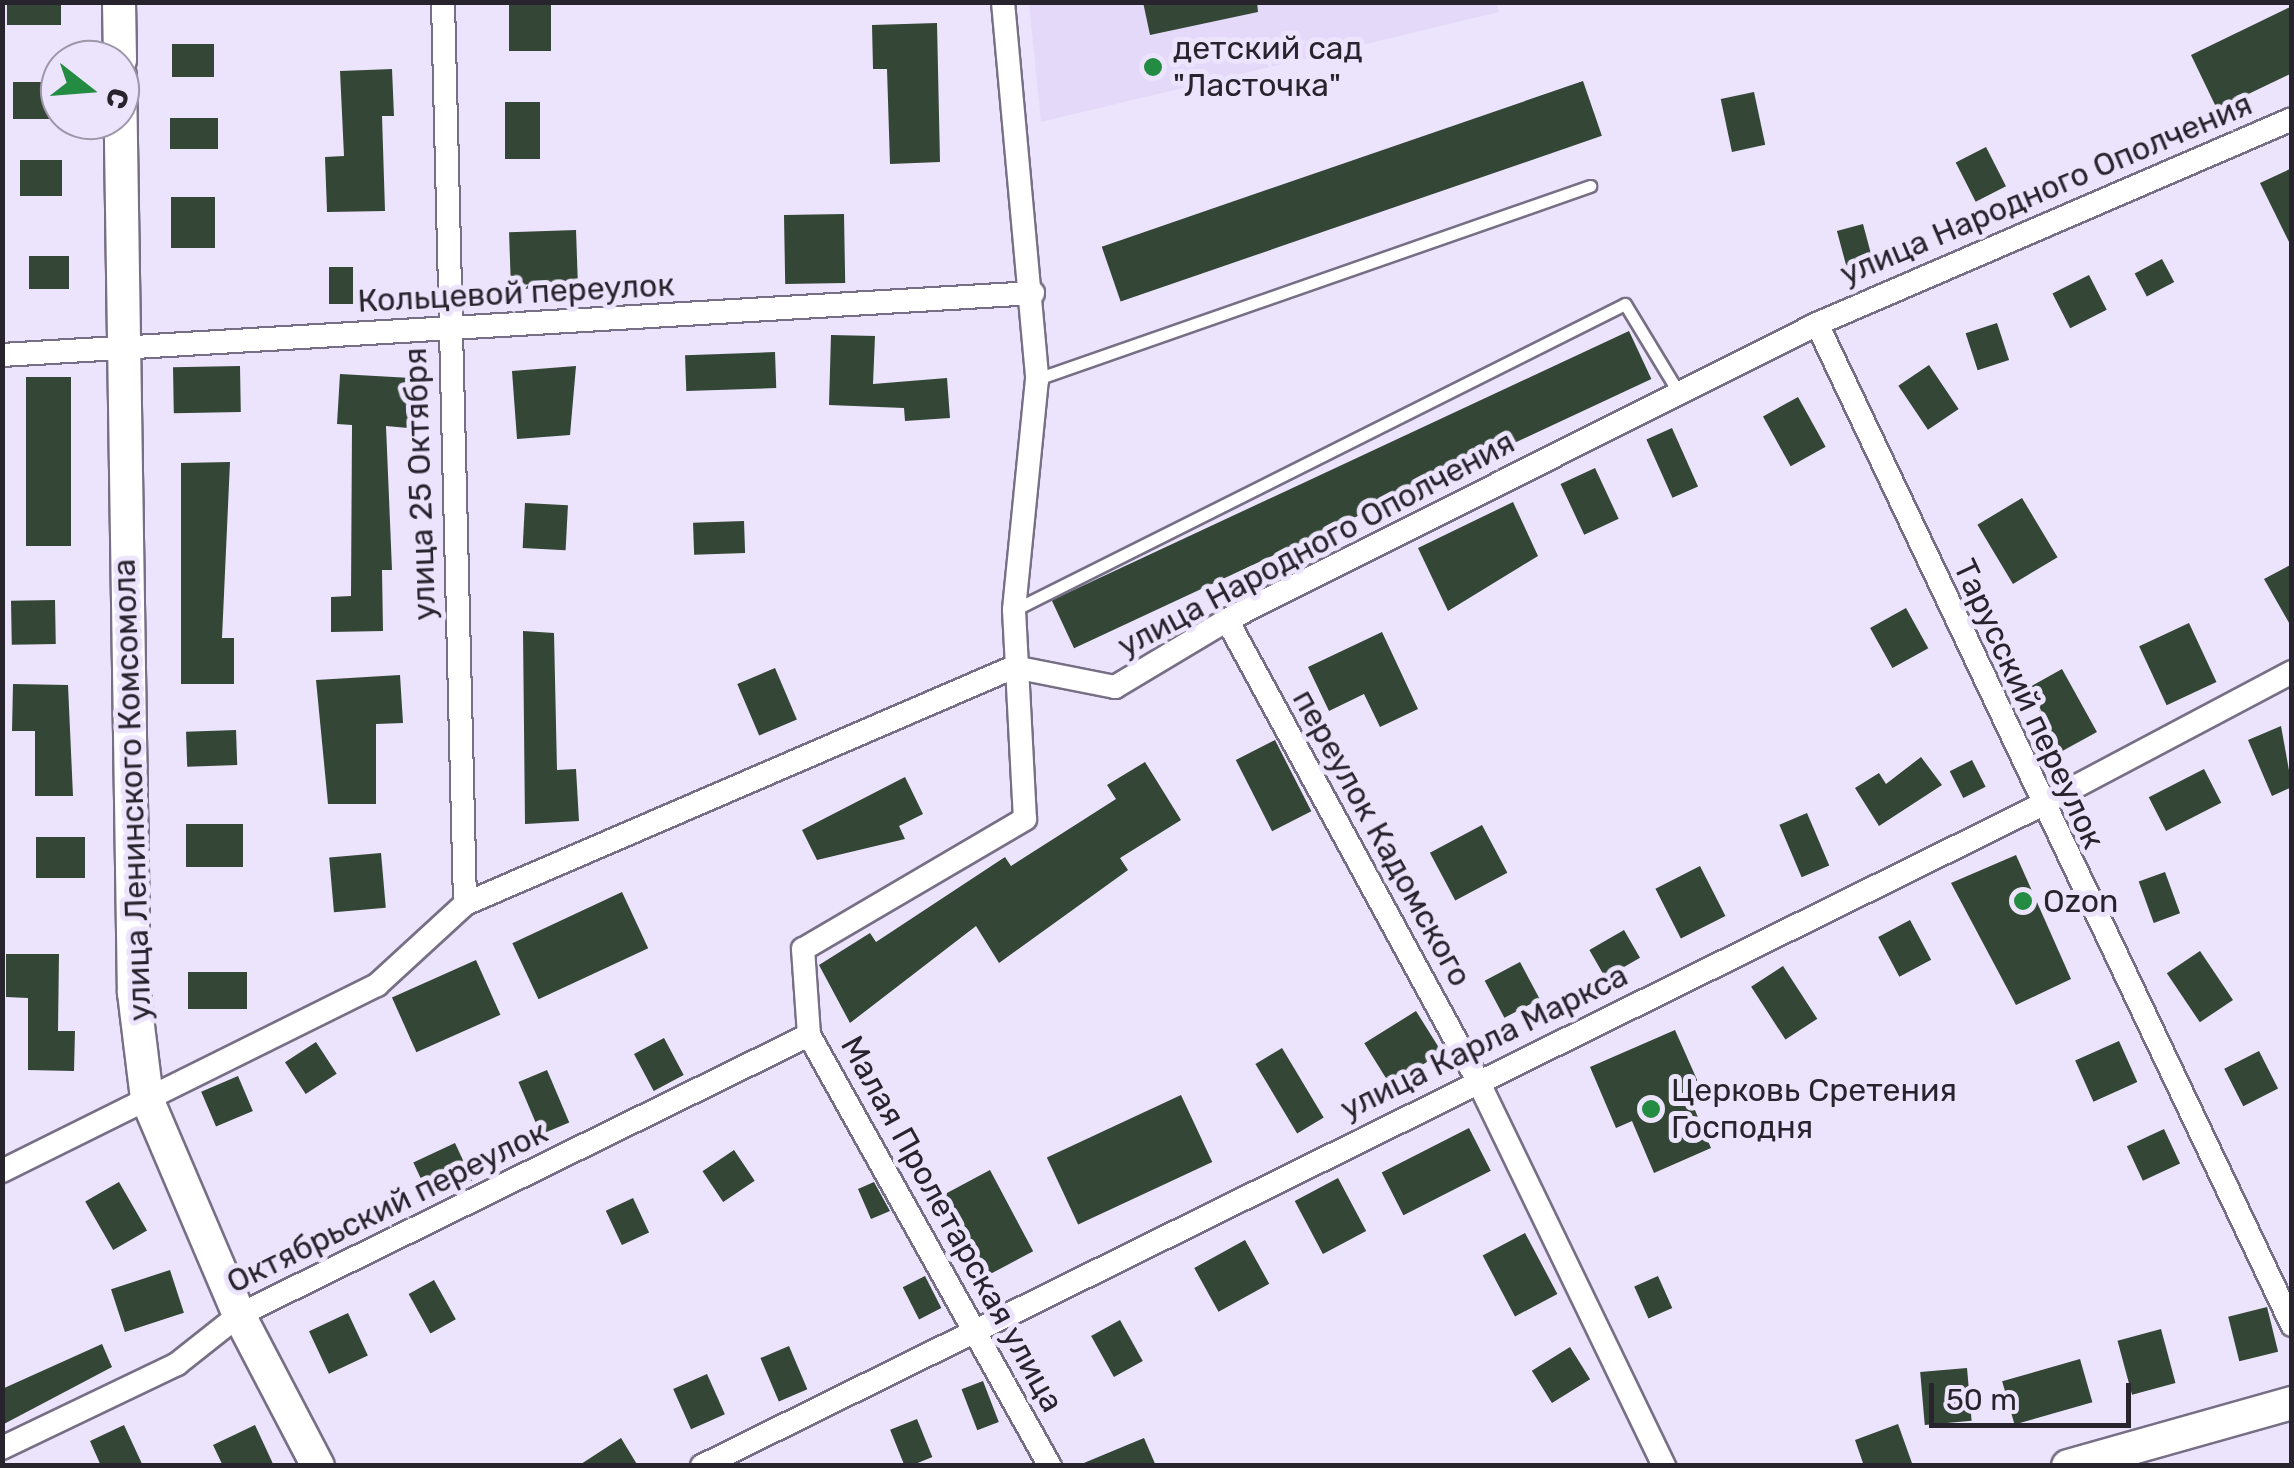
<!DOCTYPE html>
<meta charset="utf-8">
<style>
body{margin:0}
#map{position:relative;width:2294px;height:1468px;overflow:hidden;background:#ece3fc;font-family:Rubik,sans-serif}
div>[style]{position:absolute}
[style*='--x']{left:calc(var(--x)*1px);top:calc(var(--y)*1px);width:calc(var(--w)*1px);rotate:calc(var(--a)*1deg)}
.built>*{inset:0;background:#e5d9fa}
.building>*{inset:0;background:#344636;transform-origin:0 0}
.roads{filter:drop-shadow(2px 0 #776f85) drop-shadow(-2px 0 #776f85) drop-shadow(0 2px #776f85) drop-shadow(0 -2px #776f85)}
.service>*{height:11px;margin:-5.5px;padding:0 5.5px;transform-origin:5.5px;border-radius:5.5px;background:#fff}
.minor>*{height:22px;margin:-11px;padding:0 11px;transform-origin:11px;border-radius:11px;background:#fff}
.secondary>*{height:32px;margin:-16px;padding:0 16px;transform-origin:16px;border-radius:16px;background:#fff}
.dots>*{width:28px;height:28px;translate:-50% -50%;box-sizing:border-box;border:5px solid #ece3fc;border-radius:50%}
span{translate:-50% -50%;white-space:nowrap;text-align:center;line-height:1.15;-webkit-text-stroke:10px #ece3fc;paint-order:stroke}
.poi-label{font-size:32px;color:#27242d}
.left{translate:0 -50%;text-align:left}
.street-label{font-size:32px;color:#27242d}
.frame{position:absolute;inset:0;border:5px solid #27242d;pointer-events:none}
.north{position:absolute;left:40px;top:40px;width:100px;height:100px;box-sizing:border-box;background:#ece3fc;border:2px solid #9d97a9;border-radius:50%;rotate:107deg;font-size:28px;font-weight:700;line-height:40px;text-align:center;color:#27242d}
.north::after{content:'';display:block;margin:auto;width:35px;height:45px;background:#238b42;clip-path:polygon(50% 0,100% 100%,50% 72%,0 100%)}
.scale{position:absolute;left:1929px;top:1383px;width:202px;height:45px;box-sizing:border-box;border:5px solid #27242d;border-top:0;padding-left:12px;font-size:30px;line-height:35px;white-space:nowrap;color:#27242d;-webkit-text-stroke:8px #ece3fc;paint-order:stroke}
</style>
<div id="map">
<div class="built">
<div style="clip-path:polygon(1496px 2px,1499px 12px,1041px 122px,1029px 3px)"></div>
</div>
<div class="building">
<div style="left:7px;top:2px;width:54px;height:23px"></div>
<div style="clip-path:polygon(1143px 2px,1257px 2px,1258px 12px,1150px 35px)"></div>
<div style="left:509px;top:5px;width:42px;height:46px"></div>
<div style="clip-path:polygon(2292px 6px,2292px 73px,2217px 109px,2191px 55px)"></div>
<div style="clip-path:polygon(937px 23px,940px 162px,890px 164px,887px 69px,873px 69px,872px 25px)"></div>
<div style="left:172px;top:44px;width:42px;height:33px"></div>
<div style="clip-path:polygon(392px 69px,394px 116px,382px 116px,385px 211px,327px 212px,325px 157px,344px 156px,340px 71px)"></div>
<div style="left:1583px;top:81px;width:58px;height:509px;rotate:71deg"></div>
<div style="left:60px;top:82px;width:37px;height:47px;rotate:90deg"></div>
<div style="left:1754px;top:92px;width:54px;height:34px;rotate:78deg"></div>
<div style="left:540px;top:102px;width:57px;height:35px;rotate:90deg"></div>
<div style="left:170px;top:118px;width:48px;height:31px"></div>
<div style="left:1986px;top:147px;width:44px;height:34px;rotate:63deg"></div>
<div style="left:62px;top:160px;width:36px;height:42px;rotate:90deg"></div>
<div style="clip-path:polygon(2292px 168px,2292px 248px,2260px 183px)"></div>
<div style="left:171px;top:197px;width:44px;height:51px"></div>
<div style="left:844px;top:214px;width:69px;height:60px;rotate:89deg"></div>
<div style="left:1863px;top:224px;width:43px;height:27px;rotate:75deg"></div>
<div style="left:576px;top:230px;width:57px;height:67px;rotate:88deg"></div>
<div style="left:29px;top:256px;width:40px;height:33px"></div>
<div style="left:2162px;top:259px;width:26px;height:31px;rotate:62deg"></div>
<div style="left:329px;top:267px;width:24px;height:37px"></div>
<div style="left:2089px;top:275px;width:39px;height:41px;rotate:63deg"></div>
<div style="left:1997px;top:323px;width:39px;height:33px;rotate:72deg"></div>
<div style="left:1629px;top:331px;width:53px;height:637px;rotate:65deg"></div>
<div style="clip-path:polygon(831px 335px,875px 336px,873px 384px,947px 378px,950px 418px,905px 421px,904px 408px,829px 405px)"></div>
<div style="left:775px;top:352px;width:36px;height:90px;rotate:88deg"></div>
<div style="left:1929px;top:365px;width:53px;height:37px;rotate:56deg"></div>
<div style="left:240px;top:366px;width:46px;height:67px;rotate:89deg"></div>
<div style="clip-path:polygon(576px 366px,570px 435px,517px 439px,512px 371px)"></div>
<div style="clip-path:polygon(340px 374px,411px 378px,408px 428px,386px 426px,392px 570px,382px 570px,383px 631px,331px 632px,331px 597px,351px 596px,352px 425px,337px 424px)"></div>
<div style="left:71px;top:377px;width:169px;height:45px;rotate:90deg"></div>
<div style="left:1798px;top:397px;width:57px;height:40px;rotate:61deg"></div>
<div style="left:1672px;top:428px;width:64px;height:28px;rotate:66deg"></div>
<div style="clip-path:polygon(230px 462px,222px 638px,234px 638px,234px 684px,181px 684px,181px 463px)"></div>
<div style="left:1595px;top:468px;width:56px;height:38px;rotate:65deg"></div>
<div style="left:2022px;top:498px;width:69px;height:52px;rotate:59deg"></div>
<div style="clip-path:polygon(1513px 502px,1538px 556px,1448px 611px,1418px 548px)"></div>
<div style="left:525px;top:503px;width:43px;height:45px;rotate:3deg"></div>
<div style="left:744px;top:521px;width:32px;height:51px;rotate:88deg"></div>
<div style="clip-path:polygon(2292px 564px,2292px 628px,2264px 579px)"></div>
<div style="left:55px;top:600px;width:44px;height:44px;rotate:89deg"></div>
<div style="left:1906px;top:608px;width:46px;height:41px;rotate:61deg"></div>
<div style="left:2189px;top:623px;width:65px;height:55px;rotate:65deg"></div>
<div style="clip-path:polygon(523px 631px,554px 633px,557px 770px,576px 769px,579px 821px,525px 824px)"></div>
<div style="clip-path:polygon(1382px 632px,1418px 709px,1380px 727px,1364px 694px,1329px 711px,1308px 667px)"></div>
<div style="left:775px;top:668px;width:56px;height:41px;rotate:67deg"></div>
<div style="left:2062px;top:669px;width:72px;height:40px;rotate:61deg"></div>
<div style="clip-path:polygon(400px 675px,403px 723px,376px 724px,376px 804px,328px 804px,316px 680px)"></div>
<div style="clip-path:polygon(13px 684px,68px 685px,73px 796px,35px 796px,35px 731px,12px 731px)"></div>
<div style="clip-path:polygon(2281px 726px,2292px 787px,2272px 796px,2248px 740px)"></div>
<div style="left:236px;top:730px;width:35px;height:50px;rotate:88deg"></div>
<div style="left:1275px;top:740px;width:80px;height:44px;rotate:63deg"></div>
<div style="clip-path:polygon(1921px 757px,1942px 785px,1879px 826px,1855px 788px,1879px 773px,1886px 784px)"></div>
<div style="left:1972px;top:760px;width:30px;height:25px;rotate:63deg"></div>
<div style="clip-path:polygon(1145px 762px,1181px 820px,1120px 858px,1128px 870px,999px 963px,976px 926px,850px 1023px,819px 965px,870px 933px,876px 942px,1005px 857px,1011px 866px,1116px 799px,1107px 785px)"></div>
<div style="left:2204px;top:769px;width:38px;height:62px;rotate:63deg"></div>
<div style="clip-path:polygon(905px 777px,923px 814px,899px 826px,905px 839px,817px 860px,802px 830px)"></div>
<div style="left:1807px;top:813px;width:57px;height:30px;rotate:67deg"></div>
<div style="left:243px;top:824px;width:43px;height:57px;rotate:90deg"></div>
<div style="left:1482px;top:825px;width:54px;height:59px;rotate:62deg"></div>
<div style="left:36px;top:837px;width:49px;height:41px"></div>
<div style="left:381px;top:853px;width:55px;height:52px;rotate:85deg"></div>
<div style="clip-path:polygon(2016px 855px,2071px 979px,2016px 1005px,1951px 883px)"></div>
<div style="left:1700px;top:866px;width:56px;height:50px;rotate:63deg"></div>
<div style="left:2165px;top:872px;width:44px;height:28px;rotate:70deg"></div>
<div style="left:622px;top:892px;width:62px;height:121px;rotate:65deg"></div>
<div style="left:1910px;top:920px;width:45px;height:36px;rotate:62deg"></div>
<div style="left:1624px;top:930px;width:32px;height:40px;rotate:60deg"></div>
<div style="left:2200px;top:951px;width:59px;height:40px;rotate:56deg"></div>
<div style="clip-path:polygon(6px 954px,59px 954px,58px 1031px,75px 1031px,74px 1071px,28px 1070px,28px 998px,6px 997px)"></div>
<div style="left:476px;top:960px;width:60px;height:92px;rotate:66deg"></div>
<div style="left:1520px;top:962px;width:42px;height:40px;rotate:62deg"></div>
<div style="left:1783px;top:966px;width:63px;height:38px;rotate:57deg"></div>
<div style="left:188px;top:972px;width:59px;height:37px"></div>
<div style="left:1416px;top:1011px;width:49px;height:61px;rotate:58deg"></div>
<div style="clip-path:polygon(1675px 1030px,1702px 1091px,1689px 1096px,1711px 1148px,1654px 1173px,1632px 1121px,1616px 1128px,1590px 1067px)"></div>
<div style="left:664px;top:1038px;width:42px;height:34px;rotate:62deg"></div>
<div style="left:2119px;top:1041px;width:45px;height:48px;rotate:66deg"></div>
<div style="left:316px;top:1042px;width:38px;height:37px;rotate:57deg"></div>
<div style="left:1282px;top:1048px;width:81px;height:31px;rotate:59deg"></div>
<div style="left:2259px;top:1051px;width:42px;height:39px;rotate:63deg"></div>
<div style="left:547px;top:1070px;width:57px;height:31px;rotate:67deg"></div>
<div style="left:238px;top:1076px;width:38px;height:40px;rotate:67deg"></div>
<div style="left:1181px;top:1095px;width:74px;height:148px;rotate:65deg"></div>
<div style="left:1469px;top:1128px;width:48px;height:98px;rotate:63deg"></div>
<div style="left:2164px;top:1129px;width:38px;height:41px;rotate:65deg"></div>
<div style="left:455px;top:1143px;width:41px;height:46px;rotate:65deg"></div>
<div style="left:734px;top:1150px;width:37px;height:38px;rotate:56deg"></div>
<div style="left:990px;top:1170px;width:92px;height:53px;rotate:62deg"></div>
<div style="left:1338px;top:1178px;width:60px;height:49px;rotate:62deg"></div>
<div style="left:119px;top:1182px;width:56px;height:39px;rotate:60deg"></div>
<div style="clip-path:polygon(874px 1182px,890px 1211px,871px 1219px,858px 1189px)"></div>
<div style="left:633px;top:1198px;width:38px;height:30px;rotate:65deg"></div>
<div style="left:1525px;top:1233px;width:69px;height:48px;rotate:62deg"></div>
<div style="left:1245px;top:1240px;width:50px;height:58px;rotate:61deg"></div>
<div style="left:170px;top:1270px;width:45px;height:62px;rotate:72deg"></div>
<div style="left:925px;top:1276px;width:36px;height:25px;rotate:63deg"></div>
<div style="left:1658px;top:1276px;width:35px;height:26px;rotate:66deg"></div>
<div style="left:434px;top:1280px;width:45px;height:29px;rotate:61deg"></div>
<div style="left:2267px;top:1307px;width:46px;height:40px;rotate:76deg"></div>
<div style="left:348px;top:1313px;width:47px;height:43px;rotate:65deg"></div>
<div style="left:1120px;top:1320px;width:47px;height:33px;rotate:61deg"></div>
<div style="left:2161px;top:1329px;width:56px;height:45px;rotate:75deg"></div>
<div style="clip-path:polygon(102px 1344px,112px 1367px,2px 1425px,2px 1389px)"></div>
<div style="left:789px;top:1346px;width:47px;height:31px;rotate:67deg"></div>
<div style="left:1570px;top:1347px;width:38px;height:45px;rotate:58deg"></div>
<div style="left:2080px;top:1359px;width:45px;height:81px;rotate:74deg"></div>
<div style="left:1967px;top:1368px;width:53px;height:47px;rotate:85deg"></div>
<div style="left:707px;top:1374px;width:44px;height:37px;rotate:66deg"></div>
<div style="left:983px;top:1381px;width:44px;height:23px;rotate:69deg"></div>
<div style="left:917px;top:1419px;width:41px;height:29px;rotate:68deg"></div>
<div style="clip-path:polygon(1898px 1424px,1913px 1466px,1864px 1466px,1855px 1440px)"></div>
<div style="clip-path:polygon(124px 1425px,143px 1466px,101px 1466px,90px 1441px)"></div>
<div style="clip-path:polygon(255px 1425px,274px 1466px,223px 1466px,213px 1445px)"></div>
<div style="clip-path:polygon(621px 1438px,638px 1466px,578px 1466px)"></div>
<div style="clip-path:polygon(1144px 1438px,1156px 1466px,1079px 1466px,1079px 1465px)"></div>
</div>
<div class="roads">
<div class="service">
<div style="--x:1037;--y:379;--w:586;--a:-19.24"></div>
<div style="--x:1014;--y:610;--w:683;--a:-26.6"></div>
<div style="--x:1625;--y:304;--w:104;--a:58.8"></div>
</div>
<div class="minor">
<div style="--x:443;--y:2;--w:902;--a:88.6"></div>
<div style="--x:1003;--y:2;--w:379;--a:84.8"></div>
<div style="--x:1037;--y:379;--w:232;--a:95.7"></div>
<div style="--x:1014;--y:610;--w:209;--a:87"></div>
<div style="--x:1025;--y:819;--w:257;--a:149.6"></div>
<div style="--x:803;--y:949;--w:86;--a:86"></div>
<div style="--x:809;--y:1035;--w:494;--a:60.8"></div>
<div style="--x:1817;--y:324;--w:1108;--a:64.61"></div>
<div style="--x:2;--y:355;--w:1033;--a:-3.44"></div>
<div style="--x:1227;--y:620;--w:525;--a:61.43"></div>
<div style="--x:1478;--y:1081;--w:428;--a:64.2"></div>
<div style="--x:2;--y:1171;--w:419;--a:-26.4"></div>
<div style="--x:377;--y:985;--w:120;--a:-42.6"></div>
<div style="--x:465;--y:904;--w:598;--a:-23.35"></div>
<div style="--x:1014;--y:667;--w:103;--a:11.2"></div>
<div style="--x:1115;--y:687;--w:131;--a:-30.9"></div>
<div style="--x:1227;--y:620;--w:660;--a:-26.64"></div>
<div style="--x:1817;--y:324;--w:517;--a:-23.34"></div>
<div style="--x:2;--y:1448;--w:194;--a:-25.6"></div>
<div style="--x:177;--y:1364;--w:79;--a:-38.3"></div>
<div style="--x:239;--y:1315;--w:635;--a:-26.16"></div>
<div style="--x:702;--y:1466;--w:1491;--a:-26.27"></div>
<div style="--x:2039;--y:806;--w:286;--a:-27.9"></div>
</div>
<div class="secondary">
<div style="--x:119;--y:2;--w:58;--a:89"></div>
<div style="--x:120;--y:76;--w:917;--a:89.13"></div>
<div style="--x:134;--y:993;--w:107;--a:83"></div>
<div style="--x:147;--y:1099;--w:235;--a:66.9"></div>
<div style="--x:239;--y:1315;--w:170;--a:62.4"></div>
<div style="--x:2068;--y:1466;--w:233;--a:-15.7"></div>
</div>
</div>
<div class="dots">
<div style="left:1153px;top:67px;background:#238b42"></div>
<div style="left:2023px;top:901px;background:#238b42"></div>
<div style="left:1651px;top:1109px;background:#238b42"></div>
</div>
<div class="poi-label">
<span class="left" style="left:1173px;top:67px">детский сад<br>"Ласточка"</span>
<span class="left" style="left:2043px;top:901px">Ozon</span>
<span class="left" style="left:1671px;top:1109px">Церковь Сретения<br>Господня</span>
</div>
<div class="street-label">
<span style="left:2046px;top:189px;rotate:-23deg">улица Народного Ополчения</span>
<span style="left:516px;top:293px;rotate:-3deg">Кольцевой переулок</span>
<span style="left:420px;top:484px;rotate:-92deg">улица 25 Октября</span>
<span style="left:1316px;top:544px;rotate:-28deg">улица Народного Ополчения</span>
<span style="left:2029px;top:704px;rotate:65deg">Тарусский переулок</span>
<span style="left:132px;top:790px;rotate:-92deg">улица Ленинского Комсомола</span>
<span style="left:1382px;top:838px;rotate:61deg">переулок Кадомского</span>
<span style="left:1484px;top:1042px;rotate:-26deg">улица Карла Маркса</span>
<span style="left:387px;top:1207px;rotate:-26deg">Октябрьский переулок</span>
<span style="left:952px;top:1224px;rotate:61deg">Малая Пролетарская улица</span>
</div>
<div class="frame"></div>
<div class="north">С</div>
<div class="scale">50 m</div>
</div>
